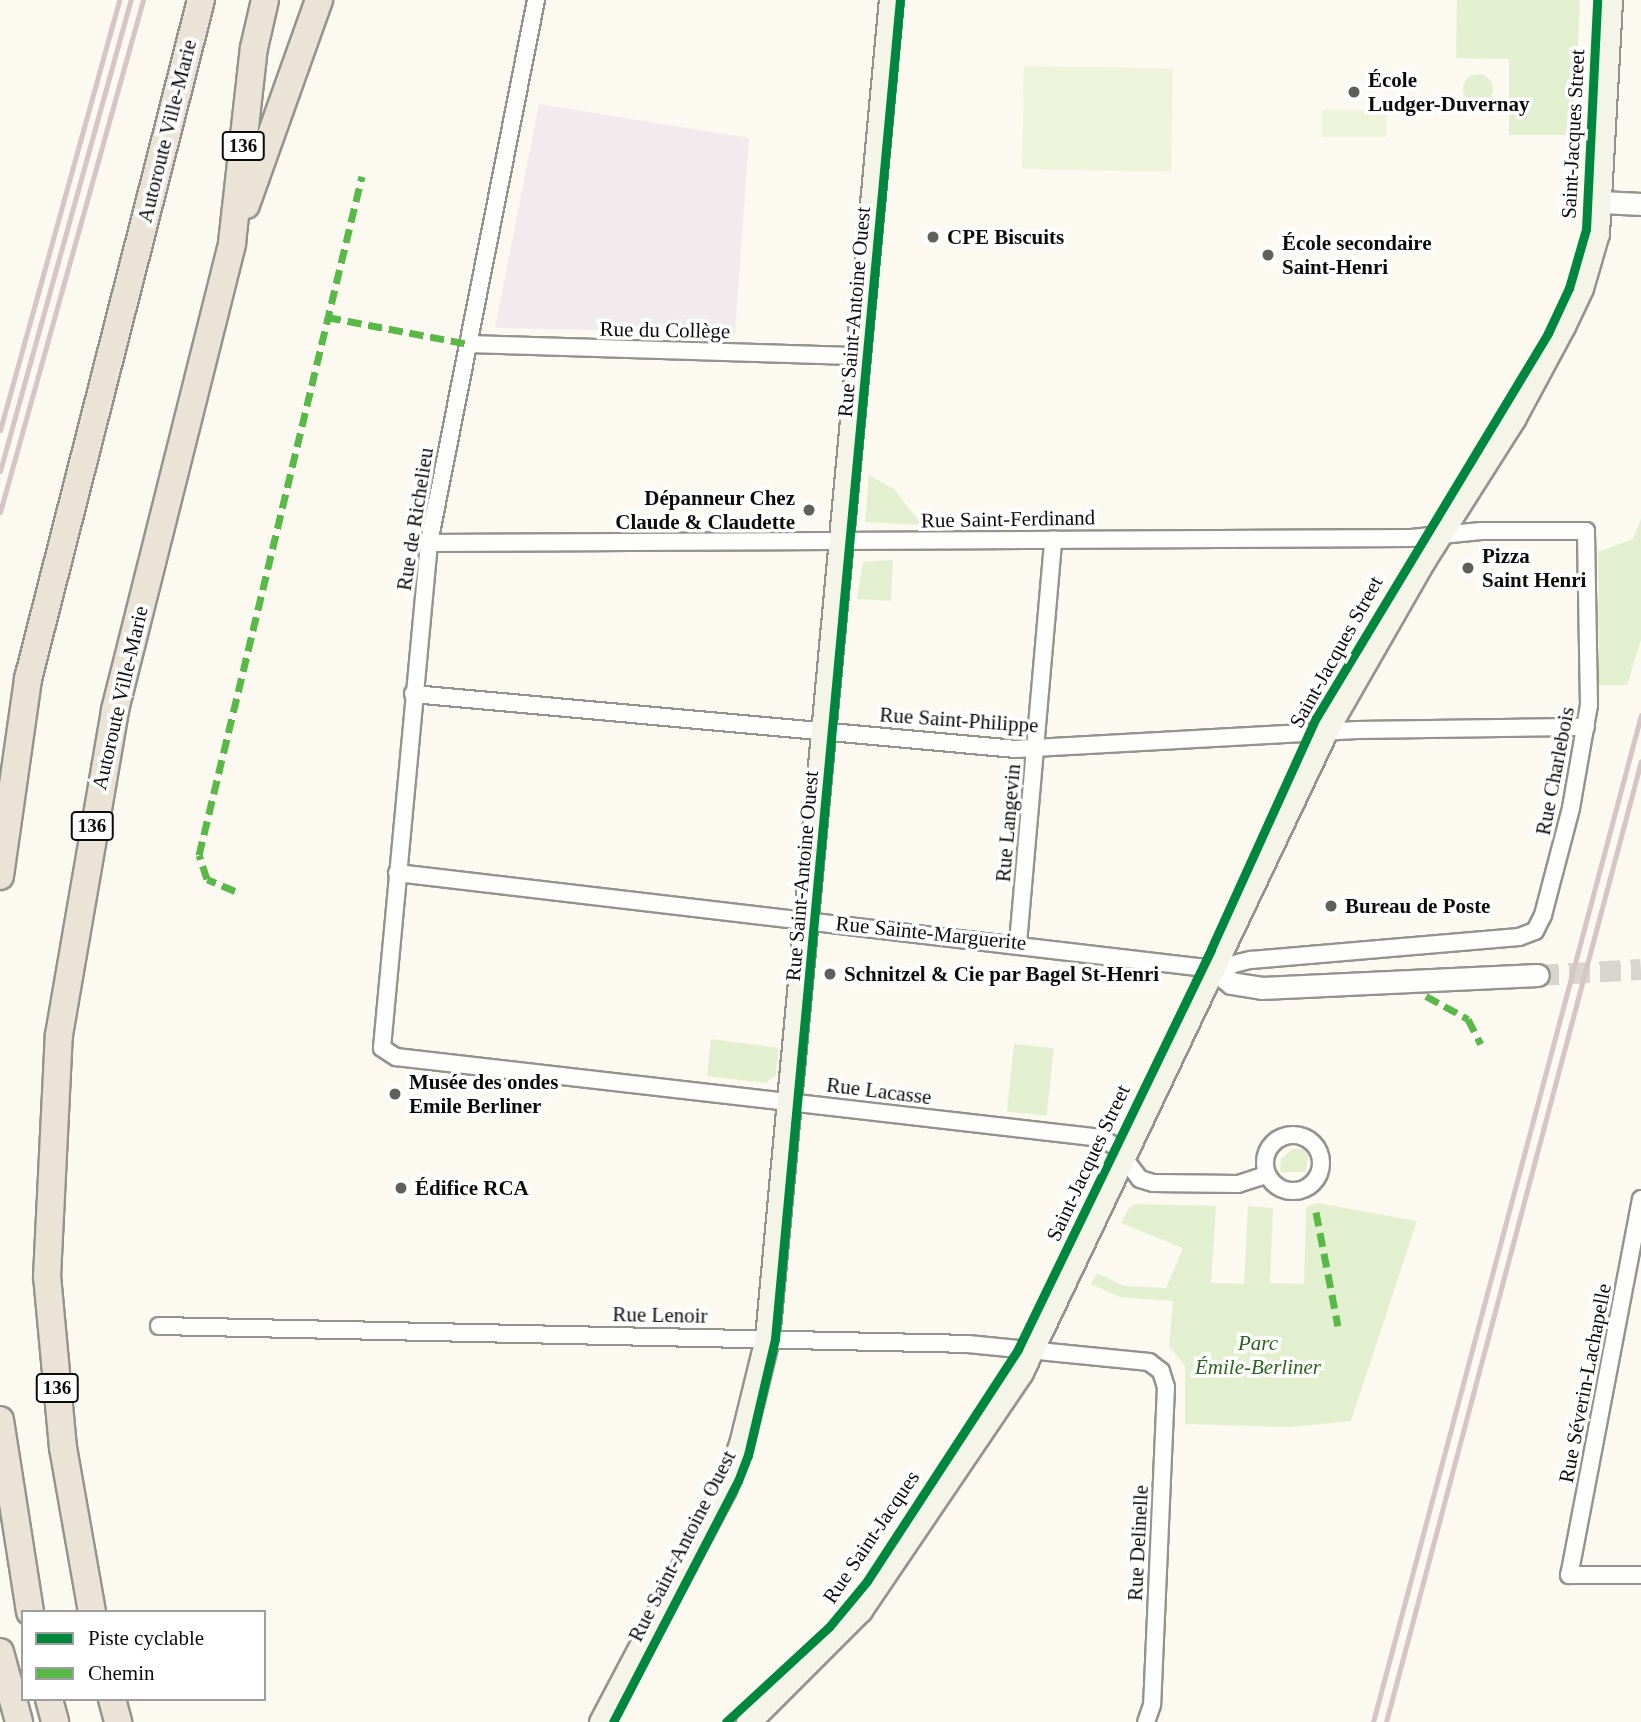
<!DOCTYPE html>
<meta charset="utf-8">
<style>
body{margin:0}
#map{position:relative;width:1641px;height:1722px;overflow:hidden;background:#fbf9f0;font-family:Georgia,serif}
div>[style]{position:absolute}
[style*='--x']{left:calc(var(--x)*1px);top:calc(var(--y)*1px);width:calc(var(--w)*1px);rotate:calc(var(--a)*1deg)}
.industrial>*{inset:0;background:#f2ebee}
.green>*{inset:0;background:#e3f0d0;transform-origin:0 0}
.round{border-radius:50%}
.pitch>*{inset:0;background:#edf4d9;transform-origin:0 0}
.tertiary-tunnel>*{height:21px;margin-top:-10.5px;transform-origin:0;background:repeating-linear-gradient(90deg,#d7d5ce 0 21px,transparent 0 31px)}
.roads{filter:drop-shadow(2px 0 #94938f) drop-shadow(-2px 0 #94938f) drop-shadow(0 2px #94938f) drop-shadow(0 -2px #94938f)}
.minor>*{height:16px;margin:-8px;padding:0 8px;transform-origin:8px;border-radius:8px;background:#fefefd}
.minor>.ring{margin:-8px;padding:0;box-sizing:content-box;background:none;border:16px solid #fefefd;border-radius:50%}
.tertiary>*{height:21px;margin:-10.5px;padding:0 10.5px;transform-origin:10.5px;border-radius:10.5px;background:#fefefd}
.secondary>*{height:23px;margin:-11.5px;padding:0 11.5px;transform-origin:11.5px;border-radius:11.5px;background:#f5f4e8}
.trunk>*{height:26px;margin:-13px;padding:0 13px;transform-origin:13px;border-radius:13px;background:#eae3d6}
.rail>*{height:5px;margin:-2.5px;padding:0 2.5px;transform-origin:2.5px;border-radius:2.5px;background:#d7c4c4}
.quiet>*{height:7px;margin-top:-3.5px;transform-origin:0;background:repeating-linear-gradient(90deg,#58b947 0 14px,transparent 0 21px)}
.cycleway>*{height:9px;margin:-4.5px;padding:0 4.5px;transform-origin:4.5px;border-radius:4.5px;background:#00873e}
.dots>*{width:19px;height:19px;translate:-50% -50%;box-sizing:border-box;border:4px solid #fff;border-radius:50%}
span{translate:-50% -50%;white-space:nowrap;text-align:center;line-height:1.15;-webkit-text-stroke:7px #fff;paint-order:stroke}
.shield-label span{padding:2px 5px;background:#fff;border:2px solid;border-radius:5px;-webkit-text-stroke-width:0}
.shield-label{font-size:19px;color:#0c0c0c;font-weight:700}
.poi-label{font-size:21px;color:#0c0c0c;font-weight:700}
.left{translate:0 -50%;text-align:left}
.right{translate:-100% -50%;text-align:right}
.street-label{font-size:21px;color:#0c0c0c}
.park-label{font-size:21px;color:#2a651c;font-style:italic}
.legend{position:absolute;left:21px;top:1610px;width:245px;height:91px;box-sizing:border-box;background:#fff;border:2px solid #9e9e9e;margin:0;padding:9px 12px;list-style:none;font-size:21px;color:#0c0c0c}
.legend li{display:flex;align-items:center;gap:14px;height:35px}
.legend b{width:35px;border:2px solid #9e9e9e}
</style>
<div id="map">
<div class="industrial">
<div style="clip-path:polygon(539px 104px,749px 138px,735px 333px,495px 328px)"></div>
</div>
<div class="green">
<div style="clip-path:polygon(1457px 0,1580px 0,1574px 135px,1509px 135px,1509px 59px,1456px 58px)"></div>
<div class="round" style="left:1463px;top:74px;width:30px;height:30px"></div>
<div style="clip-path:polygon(869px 475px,894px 489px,922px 525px,865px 522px)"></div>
<div style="clip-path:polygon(1641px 519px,1641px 640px,1627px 685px,1599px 685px,1598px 552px,1633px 539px)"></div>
<div style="clip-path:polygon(893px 560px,891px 601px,857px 599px,863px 562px)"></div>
<div style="clip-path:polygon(711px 1039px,778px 1048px,776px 1075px,766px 1083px,707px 1076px)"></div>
<div style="left:1014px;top:1044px;width:40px;height:68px;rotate:6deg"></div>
<div style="clip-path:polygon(1292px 1149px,1303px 1149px,1308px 1156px,1306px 1172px,1280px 1172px,1281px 1159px)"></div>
<div style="clip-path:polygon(1317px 1203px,1417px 1221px,1351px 1421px,1290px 1427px,1185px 1424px,1185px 1366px,1169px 1346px,1173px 1301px,1120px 1297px,1091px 1284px,1097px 1273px,1124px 1286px,1166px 1288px,1183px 1248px,1121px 1223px,1129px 1208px,1136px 1204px,1216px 1206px,1211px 1283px,1244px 1284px,1248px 1206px,1273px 1208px,1270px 1283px,1304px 1284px,1306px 1207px)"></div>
</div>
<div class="pitch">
<div style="left:1024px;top:66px;width:149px;height:103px;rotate:1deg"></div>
<div style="left:1322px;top:110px;width:64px;height:27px"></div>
</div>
<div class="tertiary-tunnel">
<div style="--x:1538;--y:975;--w:103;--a:-3.3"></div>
</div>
<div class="roads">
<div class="minor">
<div style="--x:536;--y:0;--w:553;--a:101.15"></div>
<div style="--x:429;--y:543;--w:507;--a:95.32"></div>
<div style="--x:382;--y:1048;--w:17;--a:33"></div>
<div style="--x:396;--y:1057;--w:710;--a:6.55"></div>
<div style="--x:1101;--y:1138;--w:16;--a:30"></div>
<div style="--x:1115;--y:1146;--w:41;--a:52.9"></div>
<div style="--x:1140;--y:1179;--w:14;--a:17"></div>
<div style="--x:1153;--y:1183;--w:85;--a:0.7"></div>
<div style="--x:1238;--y:1184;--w:29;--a:-18"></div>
<div style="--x:469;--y:344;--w:392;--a:1.8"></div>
<div style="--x:413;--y:694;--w:606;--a:5.21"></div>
<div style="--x:1016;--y:749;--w:342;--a:-3.2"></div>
<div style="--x:1357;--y:730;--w:229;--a:-0.8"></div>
<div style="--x:397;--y:873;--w:823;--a:6.7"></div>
<div style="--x:1214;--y:969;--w:38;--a:-14"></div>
<div style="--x:1251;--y:960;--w:269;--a:-4.9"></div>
<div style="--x:1519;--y:937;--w:17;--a:-21"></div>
<div style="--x:1535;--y:931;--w:18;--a:-63"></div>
<div style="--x:1543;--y:915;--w:111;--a:-75.3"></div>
<div style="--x:1571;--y:808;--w:105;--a:-80.1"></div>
<div style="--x:1589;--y:705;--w:174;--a:-91"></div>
<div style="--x:1586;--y:531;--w:105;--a:180"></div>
<div style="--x:1481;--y:531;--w:70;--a:174.3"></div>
<div style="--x:1411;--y:538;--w:982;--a:179.71"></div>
<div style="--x:1018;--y:943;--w:405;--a:-85"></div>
<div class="ring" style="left:1265px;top:1135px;width:40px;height:40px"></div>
<div style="--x:1641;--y:1199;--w:383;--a:100.8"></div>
<div style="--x:1569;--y:1575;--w:72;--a:0"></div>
<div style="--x:159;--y:1326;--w:809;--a:1.27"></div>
<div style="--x:968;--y:1344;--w:182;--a:5.7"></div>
<div style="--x:1149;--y:1362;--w:15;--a:37"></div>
<div style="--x:1161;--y:1371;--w:17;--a:73"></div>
<div style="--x:1166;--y:1387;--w:318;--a:92.5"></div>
<div style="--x:1152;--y:1705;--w:18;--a:109"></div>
</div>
<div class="tertiary">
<div style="--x:1601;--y:202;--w:40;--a:2.9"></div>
<div style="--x:1214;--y:969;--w:22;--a:39"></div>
<div style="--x:1231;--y:983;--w:31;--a:9"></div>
<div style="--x:1262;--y:988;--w:276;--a:-2.7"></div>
</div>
<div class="secondary">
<div style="--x:601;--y:1722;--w:263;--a:-62.2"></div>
<div style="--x:724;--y:1489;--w:48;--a:-69.3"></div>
<div style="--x:741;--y:1444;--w:109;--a:-76.2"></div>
<div style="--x:767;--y:1338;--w:1344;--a:-84.71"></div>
<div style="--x:748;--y:1722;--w:158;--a:-45"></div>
<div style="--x:860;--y:1610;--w:287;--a:-55.9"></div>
<div style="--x:1021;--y:1372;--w:709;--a:-64.59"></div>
<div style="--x:1325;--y:732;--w:197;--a:-60.2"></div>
<div style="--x:1423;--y:561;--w:168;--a:-57.6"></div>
<div style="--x:1513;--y:419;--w:106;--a:-61.7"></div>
<div style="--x:1563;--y:326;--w:42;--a:-64.7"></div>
<div style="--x:1581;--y:288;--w:57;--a:-73.8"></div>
<div style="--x:1597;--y:233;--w:233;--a:-86.8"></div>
</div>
<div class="trunk">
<div style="--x:246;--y:205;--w:218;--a:-70.4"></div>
<div style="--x:0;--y:876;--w:199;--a:-81.9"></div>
<div style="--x:28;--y:679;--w:701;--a:-75.71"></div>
<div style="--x:0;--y:1420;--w:194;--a:81.1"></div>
<div style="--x:92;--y:1612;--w:167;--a:-100"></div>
<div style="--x:63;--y:1448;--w:172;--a:-95.3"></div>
<div style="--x:47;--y:1277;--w:242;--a:-87.2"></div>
<div style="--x:59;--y:1035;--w:330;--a:-80.2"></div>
<div style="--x:115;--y:710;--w:481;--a:-75.9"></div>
<div style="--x:232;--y:243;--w:196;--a:-83.6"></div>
<div style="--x:254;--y:48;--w:49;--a:-77.1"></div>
<div style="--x:0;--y:1652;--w:73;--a:74.8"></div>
<div style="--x:49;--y:1699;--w:24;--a:75"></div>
<div style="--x:112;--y:1699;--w:24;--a:75"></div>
</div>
</div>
<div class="rail">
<div style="--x:0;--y:430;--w:446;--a:-74.5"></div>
<div style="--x:0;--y:471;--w:489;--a:-74.5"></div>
<div style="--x:0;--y:512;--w:532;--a:-74.4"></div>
<div style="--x:1373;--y:1722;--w:1042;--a:-75.1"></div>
<div style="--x:1386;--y:1722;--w:994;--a:-75.14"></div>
</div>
<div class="quiet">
<div style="--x:327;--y:317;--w:145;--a:10.8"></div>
<div style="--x:235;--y:891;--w:30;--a:-157"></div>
<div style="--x:207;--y:879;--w:25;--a:-108"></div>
<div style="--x:199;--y:855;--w:698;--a:-76.5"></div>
<div style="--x:1426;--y:996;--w:48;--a:28.7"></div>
<div style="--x:1468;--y:1019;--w:28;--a:63"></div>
<div style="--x:1316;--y:1212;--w:116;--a:79.1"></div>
</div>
<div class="cycleway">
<div style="--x:613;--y:1722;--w:271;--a:-62.6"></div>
<div style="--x:738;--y:1481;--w:28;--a:-69"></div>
<div style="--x:748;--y:1455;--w:119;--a:-76.9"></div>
<div style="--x:775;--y:1339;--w:1345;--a:-84.67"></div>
<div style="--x:726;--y:1722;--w:140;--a:-42.7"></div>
<div style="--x:829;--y:1627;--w:60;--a:-50.4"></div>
<div style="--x:867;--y:1581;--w:277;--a:-56.9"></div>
<div style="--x:1018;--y:1349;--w:444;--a:-64.2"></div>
<div style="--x:1211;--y:949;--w:254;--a:-65.6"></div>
<div style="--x:1316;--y:718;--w:449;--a:-58.9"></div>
<div style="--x:1548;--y:333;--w:50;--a:-65"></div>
<div style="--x:1569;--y:288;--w:61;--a:-73.9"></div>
<div style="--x:1586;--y:229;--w:229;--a:-87.2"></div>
</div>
<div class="dots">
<div style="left:1354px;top:92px;background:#605f5c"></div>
<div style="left:933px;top:237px;background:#605f5c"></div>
<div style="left:1268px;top:255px;background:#605f5c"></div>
<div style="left:809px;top:510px;background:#605f5c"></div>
<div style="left:1468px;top:568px;background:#605f5c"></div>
<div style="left:1331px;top:906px;background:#605f5c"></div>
<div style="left:830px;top:974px;background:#605f5c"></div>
<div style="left:395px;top:1094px;background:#605f5c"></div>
<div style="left:401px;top:1188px;background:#605f5c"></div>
</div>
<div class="shield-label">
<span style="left:243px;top:146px">136</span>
<span style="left:92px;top:826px">136</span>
<span style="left:57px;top:1388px">136</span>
</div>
<div class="poi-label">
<span class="left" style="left:1368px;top:92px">École<br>Ludger-Duvernay</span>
<span class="left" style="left:947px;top:237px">CPE Biscuits</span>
<span class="left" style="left:1282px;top:255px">École secondaire<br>Saint-Henri</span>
<span class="right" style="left:795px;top:510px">Dépanneur Chez<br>Claude &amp; Claudette</span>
<span class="left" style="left:1482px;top:568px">Pizza<br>Saint Henri</span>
<span class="left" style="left:1345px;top:906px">Bureau de Poste</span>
<span class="left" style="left:844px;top:974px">Schnitzel &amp; Cie par Bagel St-Henri</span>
<span class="left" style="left:409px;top:1094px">Musée des ondes<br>Emile Berliner</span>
<span class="left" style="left:415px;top:1188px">Édifice RCA</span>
</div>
<div class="street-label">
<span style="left:167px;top:131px;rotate:-76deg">Autoroute Ville-Marie</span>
<span style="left:1573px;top:134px;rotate:-87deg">Saint-Jacques Street</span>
<span style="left:854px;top:312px;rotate:-85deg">Rue Saint-Antoine Ouest</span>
<span style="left:665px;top:330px;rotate:1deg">Rue du Collège</span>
<span style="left:415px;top:519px;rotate:-81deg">Rue de Richelieu</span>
<span style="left:1008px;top:519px;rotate:-1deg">Rue Saint-Ferdinand</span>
<span style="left:1336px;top:652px;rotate:-61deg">Saint-Jacques Street</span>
<span style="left:120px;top:698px;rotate:-77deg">Autoroute Ville-Marie</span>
<span style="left:959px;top:720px;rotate:4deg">Rue Saint-Philippe</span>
<span style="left:1555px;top:771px;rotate:-79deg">Rue Charlebois</span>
<span style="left:1008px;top:823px;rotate:-85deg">Rue Langevin</span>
<span style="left:802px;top:876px;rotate:-85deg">Rue Saint-Antoine Ouest</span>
<span style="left:931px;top:933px;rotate:6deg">Rue Sainte-Marguerite</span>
<span style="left:879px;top:1091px;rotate:7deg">Rue Lacasse</span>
<span style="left:1088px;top:1163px;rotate:-65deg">Saint-Jacques Street</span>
<span style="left:660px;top:1315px;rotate:1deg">Rue Lenoir</span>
<span style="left:1585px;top:1383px;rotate:-79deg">Rue Séverin-Lachapelle</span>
<span style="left:871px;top:1537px;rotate:-56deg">Rue Saint-Jacques</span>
<span style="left:1138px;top:1543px;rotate:-87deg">Rue Delinelle</span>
<span style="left:682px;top:1546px;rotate:-63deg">Rue Saint-Antoine Ouest</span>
</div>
<div class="park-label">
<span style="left:1258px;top:1355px">Parc<br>Émile-Berliner</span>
</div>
<ul class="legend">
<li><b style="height:9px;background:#00873e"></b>Piste cyclable</li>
<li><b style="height:9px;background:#58b947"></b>Chemin</li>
</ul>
</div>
